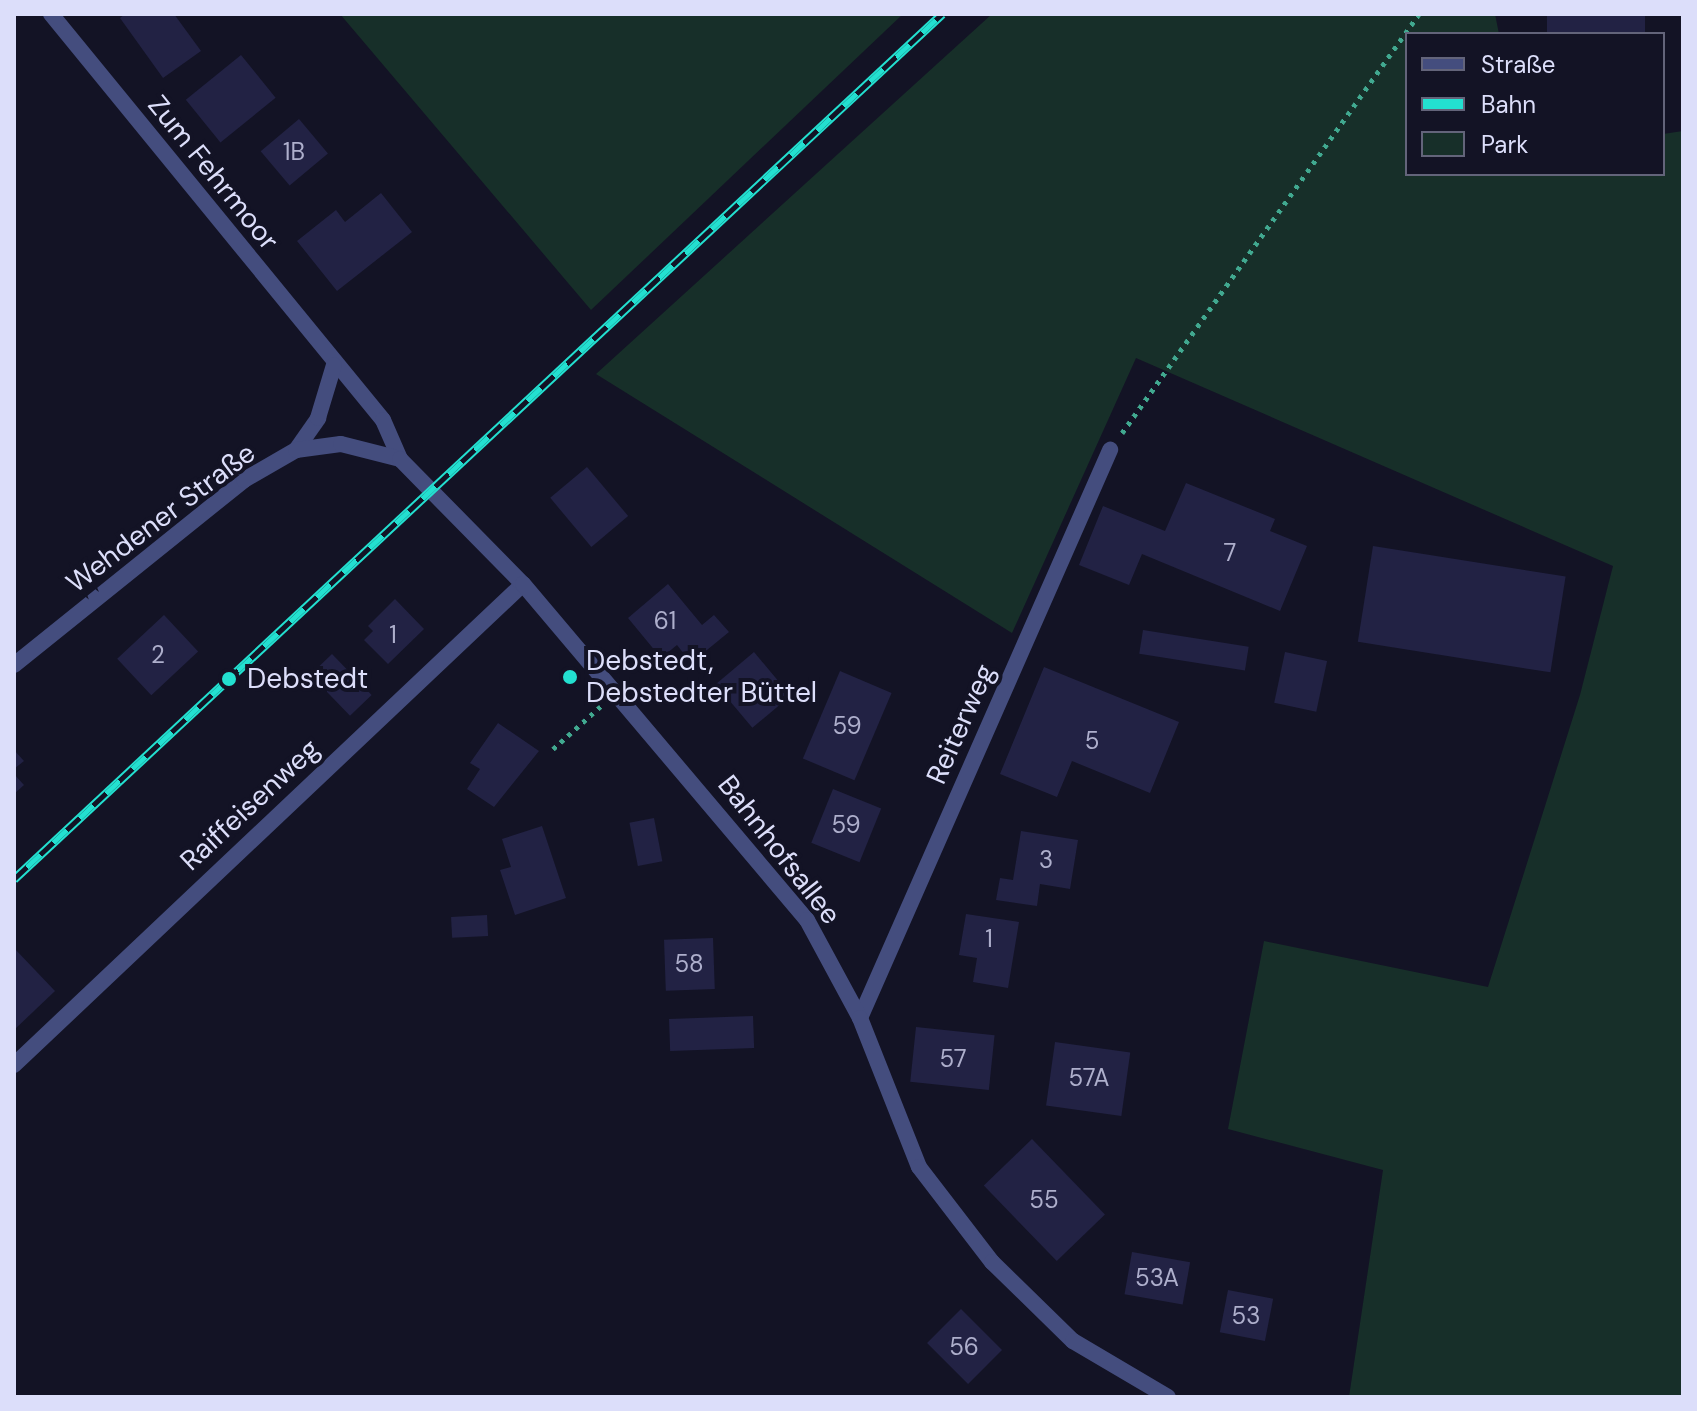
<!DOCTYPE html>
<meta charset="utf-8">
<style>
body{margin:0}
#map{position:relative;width:1697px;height:1411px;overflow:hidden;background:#131325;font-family:"DM Sans",sans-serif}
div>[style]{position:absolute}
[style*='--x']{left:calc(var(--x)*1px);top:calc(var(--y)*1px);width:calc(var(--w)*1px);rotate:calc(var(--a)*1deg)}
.green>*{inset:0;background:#172f29}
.building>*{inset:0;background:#224;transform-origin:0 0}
.path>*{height:5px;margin-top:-2.5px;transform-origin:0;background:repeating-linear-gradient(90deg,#41a990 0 4px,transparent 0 10px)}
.minor>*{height:16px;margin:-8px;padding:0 8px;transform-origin:8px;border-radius:8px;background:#444d7e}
.tertiary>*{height:16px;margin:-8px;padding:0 8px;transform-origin:8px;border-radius:8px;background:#444d7e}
.rail>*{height:9px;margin-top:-4.5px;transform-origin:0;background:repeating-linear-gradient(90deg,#131325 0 18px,#23e0d0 0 36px);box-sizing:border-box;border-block:2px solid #23e0d0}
.dots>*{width:22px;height:22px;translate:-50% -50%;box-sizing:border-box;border:4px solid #131325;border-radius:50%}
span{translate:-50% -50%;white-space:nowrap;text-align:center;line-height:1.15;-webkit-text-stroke:8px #131325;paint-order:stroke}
.number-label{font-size:24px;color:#aeafcc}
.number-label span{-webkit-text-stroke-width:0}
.street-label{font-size:28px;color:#dcdefa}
.poi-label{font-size:28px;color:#dcdefa}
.left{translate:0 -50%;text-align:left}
.frame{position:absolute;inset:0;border:16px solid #dcdefa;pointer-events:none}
.legend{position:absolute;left:1405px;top:32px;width:260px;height:144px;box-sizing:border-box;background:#131325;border:2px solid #63647a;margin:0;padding:10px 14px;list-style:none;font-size:24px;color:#dcdefa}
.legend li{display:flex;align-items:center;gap:16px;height:40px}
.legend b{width:40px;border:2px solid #63647a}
</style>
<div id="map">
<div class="green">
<div style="clip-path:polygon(340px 14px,903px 14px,591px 310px)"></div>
<div style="clip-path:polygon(992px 14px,1495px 14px,1499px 34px,1407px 34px,1407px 174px,1663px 174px,1663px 134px,1683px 131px,1683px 1397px,1349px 1397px,1383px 1170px,1228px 1129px,1264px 941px,1488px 987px,1580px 695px,1613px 566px,1136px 358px,1012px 633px,596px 374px)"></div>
</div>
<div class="building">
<div style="clip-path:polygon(125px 14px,174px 14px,201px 51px,163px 78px,120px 18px)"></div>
<div style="left:1547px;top:14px;width:98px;height:20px"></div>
<div style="left:241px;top:55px;width:55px;height:71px;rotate:51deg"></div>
<div style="left:299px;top:119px;width:45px;height:50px;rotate:50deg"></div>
<div style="clip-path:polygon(381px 193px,412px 232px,337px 291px,297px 241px,336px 210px,345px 222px)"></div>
<div style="left:587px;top:467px;width:64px;height:48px;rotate:50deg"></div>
<div style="clip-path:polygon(1186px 483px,1275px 519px,1270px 531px,1307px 546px,1280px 611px,1142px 554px,1129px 585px,1079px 565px,1103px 506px,1165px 531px)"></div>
<div style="left:1373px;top:546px;width:195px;height:97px;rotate:9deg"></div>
<div style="clip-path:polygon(668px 584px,702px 625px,714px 615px,729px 632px,691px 663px,677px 645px,661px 658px,628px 618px)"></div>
<div style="clip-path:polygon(395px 599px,424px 629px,388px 664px,364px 640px,373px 631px,368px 626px)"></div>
<div style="left:164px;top:615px;width:50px;height:64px;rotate:47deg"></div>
<div style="left:1143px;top:630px;width:107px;height:24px;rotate:9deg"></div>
<div style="left:754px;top:652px;width:57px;height:50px;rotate:50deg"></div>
<div style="left:1285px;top:652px;width:43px;height:52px;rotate:12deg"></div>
<div style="left:332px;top:654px;width:57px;height:30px;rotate:46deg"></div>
<div style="clip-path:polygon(1044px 667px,1179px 722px,1150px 793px,1072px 761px,1057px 797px,1000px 774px)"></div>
<div style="left:840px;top:671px;width:56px;height:95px;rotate:23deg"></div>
<div style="clip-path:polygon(498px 723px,539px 751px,494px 807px,467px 789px,480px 769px,470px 763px)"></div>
<div style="clip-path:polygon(14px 750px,24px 761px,14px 769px)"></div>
<div style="clip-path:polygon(14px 774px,24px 785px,14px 794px)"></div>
<div style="left:833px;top:789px;width:52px;height:58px;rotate:22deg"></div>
<div style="left:654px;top:818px;width:44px;height:25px;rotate:79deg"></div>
<div style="clip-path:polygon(542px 826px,566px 898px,515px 915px,500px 870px,511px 867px,502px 839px)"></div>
<div style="clip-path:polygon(1021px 831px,1078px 840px,1070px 889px,1040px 884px,1037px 906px,996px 900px,1000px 878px,1013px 880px)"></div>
<div style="clip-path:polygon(966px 914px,1019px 922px,1008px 988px,973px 982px,977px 958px,959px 955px)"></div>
<div style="left:487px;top:915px;width:21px;height:36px;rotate:87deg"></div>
<div style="left:713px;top:938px;width:51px;height:49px;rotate:88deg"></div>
<div style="clip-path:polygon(14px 948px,55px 991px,14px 1030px)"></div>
<div style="left:753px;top:1016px;width:32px;height:84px;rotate:88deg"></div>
<div style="left:916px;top:1027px;width:79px;height:55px;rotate:6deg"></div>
<div style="left:1055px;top:1042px;width:76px;height:64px;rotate:8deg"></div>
<div style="left:1032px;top:1139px;width:105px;height:67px;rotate:46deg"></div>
<div style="left:1132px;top:1252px;width:59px;height:43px;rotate:10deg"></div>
<div style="left:1228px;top:1290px;width:46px;height:43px;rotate:11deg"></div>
<div style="left:961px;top:1309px;width:58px;height:48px;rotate:45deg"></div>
</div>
<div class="path">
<div style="--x:1122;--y:433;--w:514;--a:-54.67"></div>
<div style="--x:553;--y:749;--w:64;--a:-41.9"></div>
</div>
<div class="minor">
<div style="--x:51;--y:14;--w:524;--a:50.73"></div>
<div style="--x:383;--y:420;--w:43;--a:66.4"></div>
<div style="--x:296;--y:450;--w:39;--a:-55"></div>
<div style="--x:318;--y:418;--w:55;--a:-73.2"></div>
<div style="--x:860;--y:1018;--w:621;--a:-66.24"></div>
<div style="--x:14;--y:1065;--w:700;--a:-43.38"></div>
</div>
<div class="tertiary">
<div style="--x:14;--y:665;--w:295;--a:-38.8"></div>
<div style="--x:244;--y:480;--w:60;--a:-30"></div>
<div style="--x:296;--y:450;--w:45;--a:-7.6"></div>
<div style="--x:341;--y:444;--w:61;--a:14.3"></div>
<div style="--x:400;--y:459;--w:175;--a:45.5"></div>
<div style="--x:523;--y:584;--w:440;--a:49.8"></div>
<div style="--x:807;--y:920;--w:111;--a:61.6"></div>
<div style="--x:860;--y:1018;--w:160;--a:68.4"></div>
<div style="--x:919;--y:1167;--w:120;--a:52.5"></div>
<div style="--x:992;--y:1262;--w:113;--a:44.3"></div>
<div style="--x:1073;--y:1341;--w:110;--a:30.5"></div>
</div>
<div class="rail">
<div style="--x:14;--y:879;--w:1269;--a:-42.99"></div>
</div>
<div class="dots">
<div style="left:570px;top:677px;background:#23e0d0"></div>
<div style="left:229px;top:679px;background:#23e0d0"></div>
</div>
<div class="number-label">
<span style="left:294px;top:152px">1B</span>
<span style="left:1230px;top:553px">7</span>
<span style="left:665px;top:621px">61</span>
<span style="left:393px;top:635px">1</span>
<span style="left:158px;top:655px">2</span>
<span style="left:847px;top:726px">59</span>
<span style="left:1092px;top:741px">5</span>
<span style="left:846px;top:825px">59</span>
<span style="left:1046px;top:860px">3</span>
<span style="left:989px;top:939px">1</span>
<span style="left:689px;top:964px">58</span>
<span style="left:953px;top:1059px">57</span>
<span style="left:1089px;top:1078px">57A</span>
<span style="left:1044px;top:1200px">55</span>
<span style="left:1157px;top:1278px">53A</span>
<span style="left:1246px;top:1316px">53</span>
<span style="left:964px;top:1347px">56</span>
</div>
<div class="street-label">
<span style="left:213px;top:173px;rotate:51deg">Zum Fehrmoor</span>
<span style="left:161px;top:518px;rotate:-37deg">Wehdener Straße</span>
<span style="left:961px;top:724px;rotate:-66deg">Reiterweg</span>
<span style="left:250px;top:805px;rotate:-43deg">Raiffeisenweg</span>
<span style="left:779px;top:850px;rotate:52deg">Bahnhofsallee</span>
</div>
<div class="poi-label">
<span class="left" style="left:586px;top:677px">Debstedt,<br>Debstedter Büttel</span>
<span class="left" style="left:247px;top:679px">Debstedt</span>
</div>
<div class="frame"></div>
<ul class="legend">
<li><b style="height:10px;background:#444d7e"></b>Straße</li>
<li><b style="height:10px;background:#23e0d0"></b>Bahn</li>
<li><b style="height:22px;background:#172f29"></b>Park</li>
</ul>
</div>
